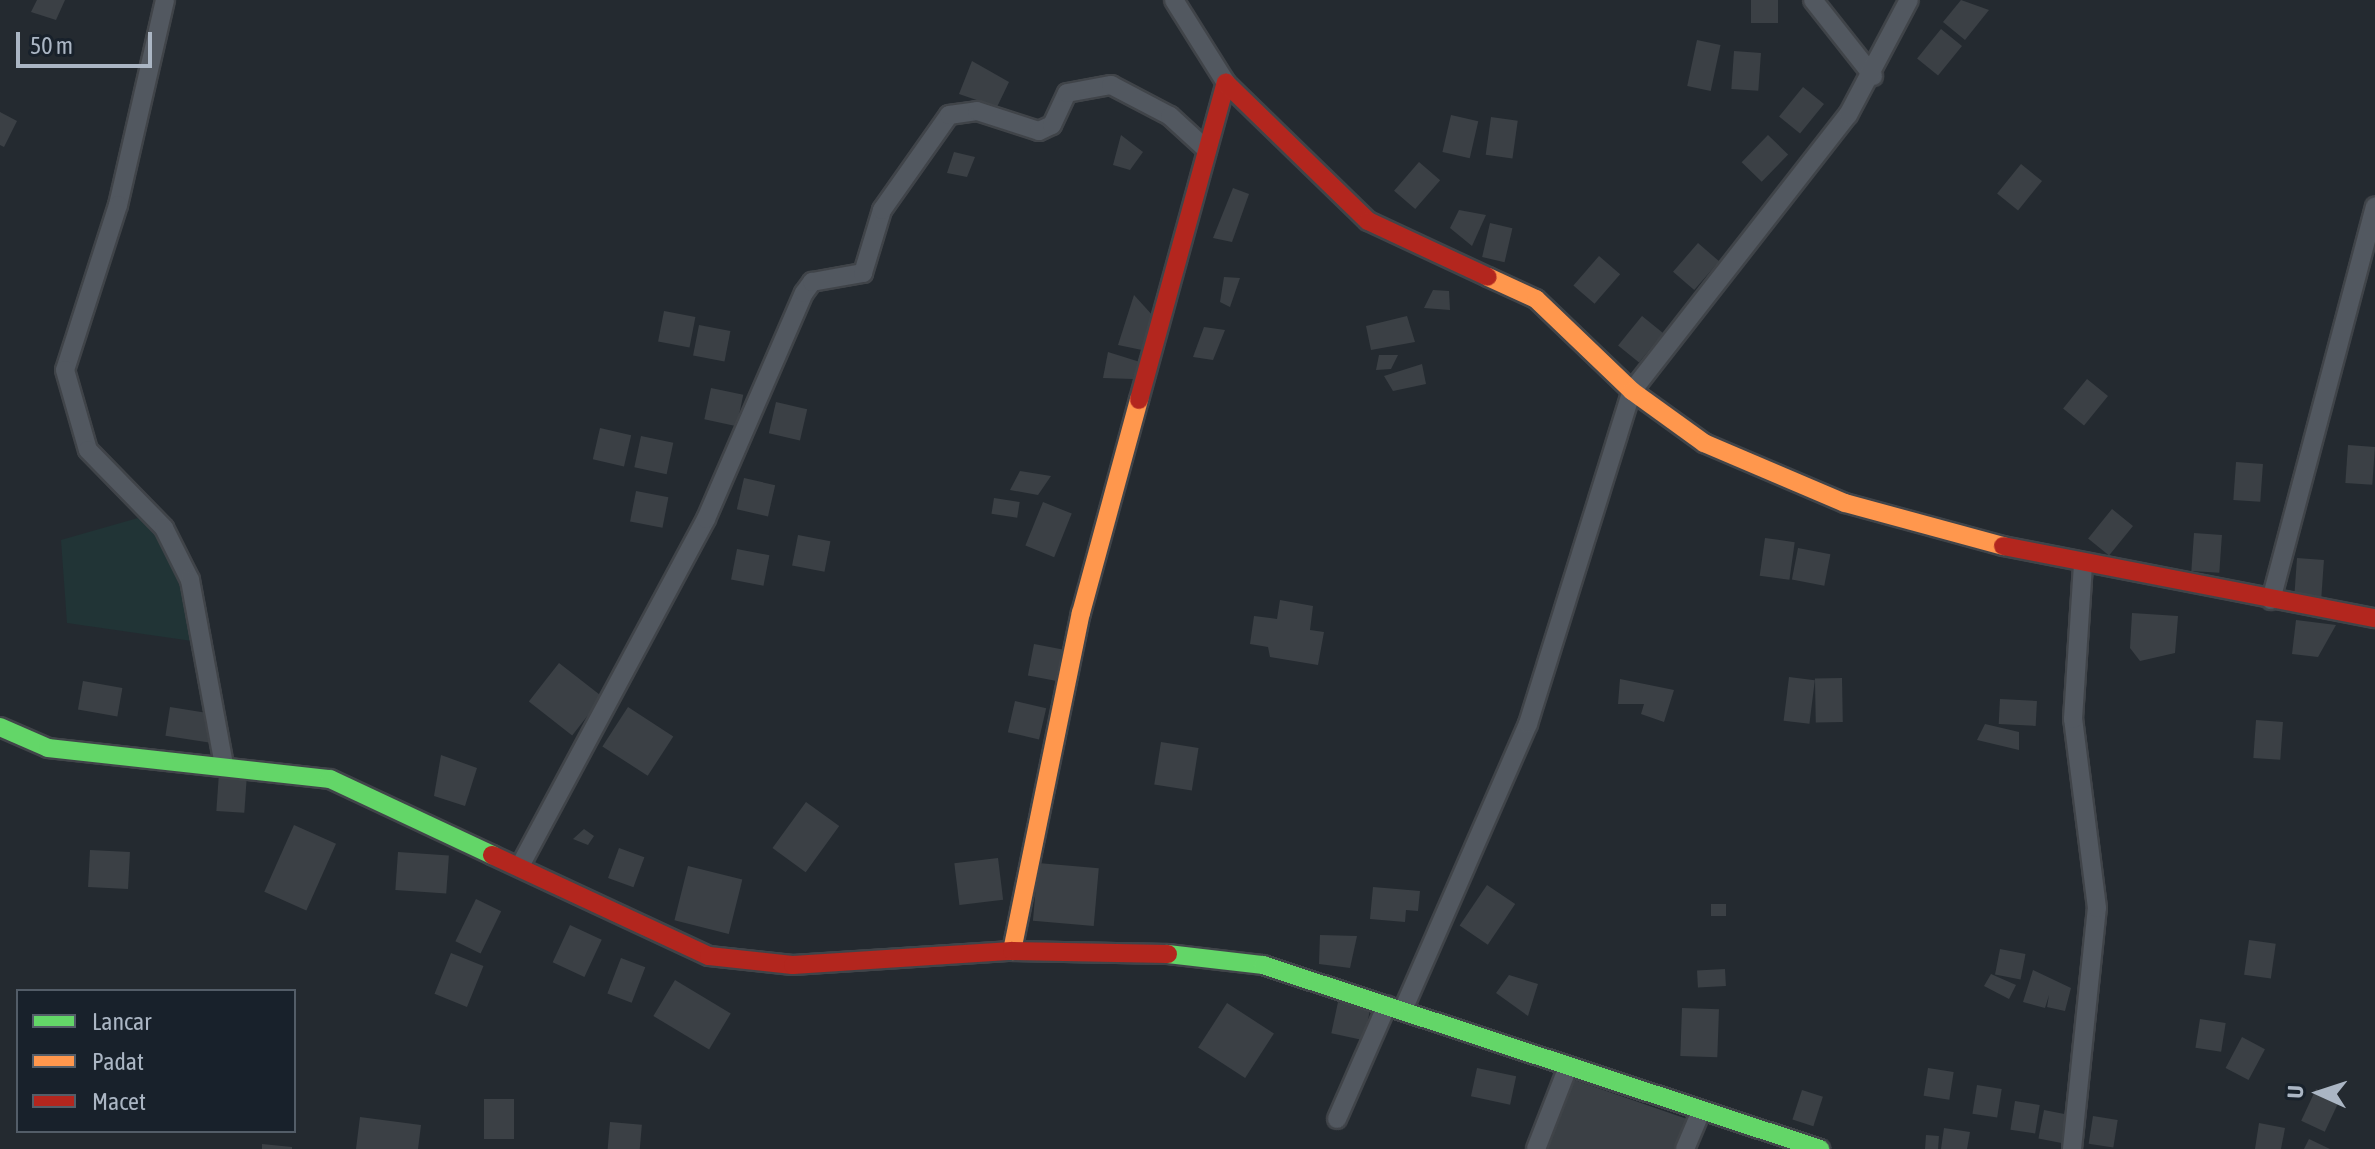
<!DOCTYPE html>
<style>
body{margin:0}
#map{position:relative;width:2375px;height:1149px;overflow:hidden;background:#242a30;font-family:"Asap Condensed",sans-serif}
div>[style]{position:absolute}
[style*='--x']{left:calc(var(--x)*1px);top:calc(var(--y)*1px);width:calc(var(--w)*1px);rotate:calc(var(--a)*1deg)}
.green>*{inset:0;background:#213436}
.building>*{inset:0;background:#3b4045;transform-origin:0 0}
.roads{filter:drop-shadow(2px 0 #404449) drop-shadow(-2px 0 #404449) drop-shadow(0 2px #404449) drop-shadow(0 -2px #404449)}
.street>*{height:18px;margin:-9px;padding:0 9px;transform-origin:9px;border-radius:9px;background:#525860}
.fast>*{height:18px;margin:-9px;padding:0 9px;transform-origin:9px;border-radius:9px;background:#63d668}
.slow>*{height:18px;margin:-9px;padding:0 9px;transform-origin:9px;border-radius:9px;background:#ff974d}
.jam>*{height:18px;margin:-9px;padding:0 9px;transform-origin:9px;border-radius:9px;background:#b3261e}
span{translate:-50% -50%;white-space:nowrap;text-align:center;line-height:1.15;-webkit-text-stroke:6px #18212b;paint-order:stroke}
.legend{position:absolute;left:16px;top:989px;width:280px;height:144px;box-sizing:border-box;background:#18212b;border:2px solid #535d68;margin:0;padding:10px 14px;list-style:none;font-size:24px;color:#abb6c4}
.legend li{display:flex;align-items:center;gap:16px;height:40px}
.legend b{width:40px;border:2px solid #535d68}
.north{position:absolute;left:2279px;top:1053px;width:80px;height:80px;-webkit-text-stroke:6px #18212b;paint-order:stroke;rotate:273deg;font-size:22px;font-weight:700;line-height:32px;text-align:center;color:#abb6c4}
.north::after{content:'';display:block;margin:auto;width:28px;height:36px;background:#abb6c4;clip-path:polygon(50% 0,100% 100%,50% 72%,0 100%)}
.scale{position:absolute;left:16px;top:32px;width:136px;height:36px;box-sizing:border-box;border:4px solid #abb6c4;border-top:0;padding-left:10px;font-size:24px;line-height:28px;white-space:nowrap;color:#abb6c4;-webkit-text-stroke:6px #18212b;paint-order:stroke}
</style>
<div id="map">
<div class="green">
<div style="clip-path:polygon(138px 518px,158px 536px,183px 587px,192px 641px,67px 623px,61px 540px)"></div>
</div>
<div class="building">
<div style="clip-path:polygon(37px 0,65px 0,56px 20px,31px 12px)"></div>
<div style="left:1751px;top:0;width:27px;height:23px"></div>
<div style="clip-path:polygon(1961px 0,1989px 10px,1965px 40px,1943px 22px)"></div>
<div style="left:1941px;top:29px;width:27px;height:38px;rotate:39deg"></div>
<div style="left:1697px;top:40px;width:24px;height:47px;rotate:12deg"></div>
<div style="left:1734px;top:51px;width:27px;height:38px;rotate:4deg"></div>
<div style="clip-path:polygon(972px 61px,1009px 82px,997px 107px,959px 94px)"></div>
<div style="left:1803px;top:87px;width:27px;height:38px;rotate:39deg"></div>
<div style="clip-path:polygon(0 112px,17px 121px,4px 147px,0 145px)"></div>
<div style="left:1451px;top:115px;width:28px;height:38px;rotate:13deg"></div>
<div style="left:1491px;top:117px;width:27px;height:38px;rotate:8deg"></div>
<div style="clip-path:polygon(1121px 135px,1143px 152px,1130px 170px,1113px 165px)"></div>
<div style="left:1768px;top:135px;width:28px;height:38px;rotate:44deg"></div>
<div style="clip-path:polygon(954px 152px,975px 157px,967px 177px,947px 173px)"></div>
<div style="left:1419px;top:162px;width:28px;height:38px;rotate:41deg"></div>
<div style="left:2021px;top:164px;width:27px;height:38px;rotate:39deg"></div>
<div style="clip-path:polygon(1233px 188px,1249px 194px,1232px 242px,1213px 238px)"></div>
<div style="clip-path:polygon(1459px 210px,1486px 215px,1472px 246px,1450px 228px)"></div>
<div style="left:1490px;top:223px;width:23px;height:35px;rotate:13deg"></div>
<div style="left:1698px;top:243px;width:28px;height:38px;rotate:41deg"></div>
<div style="left:1599px;top:256px;width:28px;height:39px;rotate:41deg"></div>
<div style="clip-path:polygon(1224px 277px,1240px 278px,1230px 307px,1220px 302px)"></div>
<div style="clip-path:polygon(1433px 290px,1449px 291px,1450px 310px,1424px 308px)"></div>
<div style="clip-path:polygon(1134px 295px,1154px 317px,1142px 350px,1118px 345px)"></div>
<div style="left:664px;top:311px;width:32px;height:31px;rotate:11deg"></div>
<div style="clip-path:polygon(1407px 316px,1415px 342px,1371px 350px,1366px 326px)"></div>
<div style="left:1642px;top:316px;width:27px;height:38px;rotate:39deg"></div>
<div style="left:699px;top:325px;width:32px;height:31px;rotate:11deg"></div>
<div style="clip-path:polygon(1204px 327px,1225px 330px,1213px 360px,1193px 357px)"></div>
<div style="clip-path:polygon(1108px 352px,1140px 362px,1133px 379px,1103px 378px)"></div>
<div style="clip-path:polygon(1379px 355px,1398px 355px,1391px 369px,1376px 370px)"></div>
<div style="clip-path:polygon(1422px 364px,1426px 384px,1393px 391px,1384px 376px)"></div>
<div style="left:2087px;top:379px;width:27px;height:38px;rotate:39deg"></div>
<div style="left:711px;top:388px;width:33px;height:32px;rotate:12deg"></div>
<div style="left:776px;top:402px;width:32px;height:32px;rotate:13deg"></div>
<div style="left:600px;top:428px;width:32px;height:32px;rotate:13deg"></div>
<div style="left:641px;top:436px;width:33px;height:32px;rotate:12deg"></div>
<div style="left:2348px;top:445px;width:27px;height:38px;rotate:4deg"></div>
<div style="left:2236px;top:462px;width:27px;height:38px;rotate:4deg"></div>
<div style="clip-path:polygon(1020px 471px,1051px 476px,1038px 495px,1010px 490px)"></div>
<div style="left:744px;top:478px;width:32px;height:32px;rotate:13deg"></div>
<div style="left:636px;top:491px;width:33px;height:31px;rotate:11deg"></div>
<div style="left:994px;top:498px;width:26px;height:16px;rotate:9deg"></div>
<div style="left:1043px;top:502px;width:31px;height:47px;rotate:22deg"></div>
<div style="left:2112px;top:509px;width:27px;height:38px;rotate:39deg"></div>
<div style="left:2194px;top:533px;width:28px;height:38px;rotate:4deg"></div>
<div style="left:798px;top:535px;width:33px;height:31px;rotate:11deg"></div>
<div style="left:1765px;top:538px;width:30px;height:38px;rotate:8deg"></div>
<div style="left:1798px;top:548px;width:33px;height:32px;rotate:11deg"></div>
<div style="left:737px;top:549px;width:33px;height:31px;rotate:11deg"></div>
<div style="left:2297px;top:558px;width:27px;height:38px;rotate:4deg"></div>
<div style="clip-path:polygon(1280px 600px,1313px 606px,1310px 630px,1324px 632px,1318px 665px,1270px 657px,1268px 647px,1250px 644px,1254px 616px,1277px 619px)"></div>
<div style="clip-path:polygon(2132px 613px,2178px 616px,2175px 653px,2140px 661px,2130px 648px)"></div>
<div style="clip-path:polygon(2296px 620px,2336px 625px,2318px 657px,2292px 654px)"></div>
<div style="left:1034px;top:644px;width:32px;height:32px;rotate:11deg"></div>
<div style="left:559px;top:663px;width:55px;height:49px;rotate:38deg"></div>
<div style="left:1789px;top:677px;width:26px;height:44px;rotate:7deg"></div>
<div style="left:1842px;top:678px;width:44px;height:27px;rotate:89deg"></div>
<div style="clip-path:polygon(1620px 679px,1674px 690px,1664px 722px,1641px 714px,1644px 704px,1618px 704px)"></div>
<div style="left:83px;top:681px;width:40px;height:29px;rotate:10deg"></div>
<div style="left:2000px;top:699px;width:37px;height:25px;rotate:3deg"></div>
<div style="left:1015px;top:701px;width:32px;height:32px;rotate:13deg"></div>
<div style="left:170px;top:707px;width:44px;height:29px;rotate:9deg"></div>
<div style="left:628px;top:707px;width:54px;height:47px;rotate:33deg"></div>
<div style="left:2256px;top:720px;width:27px;height:38px;rotate:4deg"></div>
<div style="clip-path:polygon(1985px 724px,2019px 732px,2019px 750px,1977px 740px)"></div>
<div style="left:1161px;top:742px;width:38px;height:43px;rotate:9deg"></div>
<div style="clip-path:polygon(441px 755px,477px 768px,465px 806px,434px 796px)"></div>
<div style="left:219px;top:773px;width:28px;height:38px;rotate:4deg"></div>
<div style="left:806px;top:802px;width:41px;height:57px;rotate:36deg"></div>
<div style="left:294px;top:825px;width:46px;height:73px;rotate:24deg"></div>
<div style="clip-path:polygon(584px 829px,594px 836px,588px 845px,573px 839px)"></div>
<div style="left:619px;top:848px;width:27px;height:32px;rotate:20deg"></div>
<div style="left:90px;top:850px;width:40px;height:37px;rotate:3deg"></div>
<div style="left:398px;top:852px;width:51px;height:38px;rotate:4deg"></div>
<div style="left:998px;top:858px;width:42px;height:44px;rotate:83deg"></div>
<div style="left:1038px;top:863px;width:61px;height:58px;rotate:5deg"></div>
<div style="left:688px;top:866px;width:56px;height:56px;rotate:14deg"></div>
<div style="left:1487px;top:885px;width:34px;height:49px;rotate:34deg"></div>
<div style="clip-path:polygon(1373px 887px,1420px 891px,1418px 911px,1406px 910px,1405px 922px,1370px 919px)"></div>
<div style="left:476px;top:899px;width:28px;height:47px;rotate:26deg"></div>
<div style="left:1711px;top:904px;width:15px;height:12px"></div>
<div style="left:570px;top:925px;width:35px;height:41px;rotate:25deg"></div>
<div style="clip-path:polygon(1320px 935px,1357px 936px,1350px 968px,1319px 964px)"></div>
<div style="left:2249px;top:940px;width:27px;height:35px;rotate:8deg"></div>
<div style="left:2000px;top:949px;width:26px;height:26px;rotate:11deg"></div>
<div style="left:451px;top:953px;width:35px;height:44px;rotate:22deg"></div>
<div style="left:621px;top:958px;width:26px;height:38px;rotate:21deg"></div>
<div style="left:1725px;top:969px;width:17px;height:28px;rotate:87deg"></div>
<div style="clip-path:polygon(2033px 970px,2071px 988px,2065px 1011px,2047px 1007px,2049px 995px,2045px 1008px,2023px 1002px)"></div>
<div style="clip-path:polygon(1991px 974px,2016px 985px,2009px 999px,1984px 986px)"></div>
<div style="clip-path:polygon(1509px 975px,1538px 984px,1528px 1016px,1496px 993px)"></div>
<div style="left:675px;top:980px;width:65px;height:42px;rotate:31deg"></div>
<div style="left:1338px;top:1002px;width:33px;height:32px;rotate:12deg"></div>
<div style="left:1227px;top:1003px;width:56px;height:53px;rotate:33deg"></div>
<div style="left:1682px;top:1008px;width:37px;height:48px;rotate:2deg"></div>
<div style="left:2200px;top:1019px;width:26px;height:29px;rotate:9deg"></div>
<div style="left:2242px;top:1037px;width:26px;height:35px;rotate:28deg"></div>
<div style="left:1477px;top:1068px;width:40px;height:29px;rotate:12deg"></div>
<div style="left:1928px;top:1068px;width:26px;height:28px;rotate:9deg"></div>
<div style="clip-path:polygon(1572px 1079px,1687px 1119px,1676px 1149px,1544px 1149px)"></div>
<div style="left:1977px;top:1085px;width:25px;height:29px;rotate:9deg"></div>
<div style="left:2316px;top:1089px;width:26px;height:35px;rotate:25deg"></div>
<div style="left:1802px;top:1090px;width:22px;height:31px;rotate:18deg"></div>
<div style="left:484px;top:1099px;width:30px;height:40px"></div>
<div style="left:2015px;top:1101px;width:25px;height:29px;rotate:9deg"></div>
<div style="left:2044px;top:1110px;width:26px;height:29px;rotate:11deg"></div>
<div style="left:2093px;top:1116px;width:25px;height:28px;rotate:9deg"></div>
<div style="clip-path:polygon(360px 1117px,421px 1125px,418px 1149px,356px 1149px)"></div>
<div style="left:610px;top:1122px;width:32px;height:27px;rotate:5deg"></div>
<div style="clip-path:polygon(2259px 1123px,2285px 1128px,2281px 1149px,2255px 1149px)"></div>
<div style="clip-path:polygon(1944px 1128px,1970px 1132px,1967px 1149px,1941px 1149px)"></div>
<div style="left:1926px;top:1135px;width:13px;height:14px;rotate:4deg"></div>
<div style="clip-path:polygon(2309px 1139px,2330px 1149px,2304px 1149px)"></div>
<div style="clip-path:polygon(262px 1144px,292px 1147px,292px 1149px,262px 1149px)"></div>
</div>
<div class="roads">
<div class="street">
<div style="--x:165;--y:0;--w:210;--a:102.9"></div>
<div style="--x:118;--y:205;--w:173;--a:107.8"></div>
<div style="--x:65;--y:370;--w:83;--a:74"></div>
<div style="--x:88;--y:450;--w:109;--a:45.7"></div>
<div style="--x:164;--y:528;--w:58;--a:63.4"></div>
<div style="--x:190;--y:580;--w:189;--a:79.6"></div>
<div style="--x:1174;--y:0;--w:98;--a:57.9"></div>
<div style="--x:1813;--y:0;--w:97;--a:51.7"></div>
<div style="--x:2271;--y:600;--w:407;--a:-75.2"></div>
<div style="--x:520;--y:866;--w:394;--a:-61.8"></div>
<div style="--x:706;--y:519;--w:246;--a:-66.6"></div>
<div style="--x:804;--y:293;--w:14;--a:-54"></div>
<div style="--x:812;--y:282;--w:52;--a:-10"></div>
<div style="--x:863;--y:273;--w:66;--a:-73.2"></div>
<div style="--x:882;--y:210;--w:116;--a:-54.8"></div>
<div style="--x:949;--y:115;--w:28;--a:-8"></div>
<div style="--x:977;--y:111;--w:65;--a:17.9"></div>
<div style="--x:1039;--y:131;--w:14;--a:-25"></div>
<div style="--x:1052;--y:125;--w:35;--a:-65"></div>
<div style="--x:1067;--y:93;--w:45;--a:-10.3"></div>
<div style="--x:1111;--y:85;--w:67;--a:27.7"></div>
<div style="--x:1170;--y:116;--w:49;--a:42.5"></div>
<div style="--x:1403;--y:1010;--w:312;--a:-66.4"></div>
<div style="--x:1528;--y:724;--w:349;--a:-72.7"></div>
<div style="--x:1632;--y:391;--w:350;--a:-52"></div>
<div style="--x:1848;--y:115;--w:130;--a:-62.1"></div>
<div style="--x:1337;--y:1119;--w:124;--a:-66.3"></div>
<div style="--x:1536;--y:1149;--w:88;--a:-68.7"></div>
<div style="--x:1685;--y:1149;--w:39;--a:-67"></div>
<div style="--x:2072;--y:1149;--w:242;--a:-84.1"></div>
<div style="--x:2097;--y:908;--w:191;--a:-97.2"></div>
<div style="--x:2073;--y:719;--w:155;--a:-86.3"></div>
</div>
<div class="fast">
<div style="--x:0;--y:727;--w:52;--a:23.6"></div>
<div style="--x:48;--y:748;--w:284;--a:6.3"></div>
<div style="--x:330;--y:779;--w:179;--a:25.1"></div>
<div style="--x:1168;--y:954;--w:96;--a:6.6"></div>
<div style="--x:1263;--y:965;--w:587;--a:18.28"></div>
</div>
<div class="slow">
<div style="--x:1488;--y:277;--w:53;--a:24.6"></div>
<div style="--x:1536;--y:299;--w:133;--a:43.8"></div>
<div style="--x:1632;--y:391;--w:89;--a:35.8"></div>
<div style="--x:1704;--y:443;--w:153;--a:23.1"></div>
<div style="--x:1845;--y:503;--w:164;--a:15.2"></div>
<div style="--x:1012;--y:951;--w:345;--a:-78.5"></div>
<div style="--x:1081;--y:613;--w:221;--a:-74.8"></div>
</div>
<div class="jam">
<div style="--x:1139;--y:400;--w:329;--a:-74.7"></div>
<div style="--x:1226;--y:83;--w:198;--a:44.2"></div>
<div style="--x:1368;--y:221;--w:132;--a:25"></div>
<div style="--x:2003;--y:546;--w:379;--a:11"></div>
<div style="--x:492;--y:855;--w:239;--a:25"></div>
<div style="--x:709;--y:956;--w:84;--a:6.1"></div>
<div style="--x:793;--y:965;--w:219;--a:-3.7"></div>
<div style="--x:1012;--y:951;--w:156;--a:1.1"></div>
</div>
</div>
<ul class="legend">
<li><b style="height:10px;background:#63d668"></b>Lancar</li>
<li><b style="height:10px;background:#ff974d"></b>Padat</li>
<li><b style="height:10px;background:#b3261e"></b>Macet</li>
</ul>
<div class="north">U</div>
<div class="scale">50 m</div>
</div>
